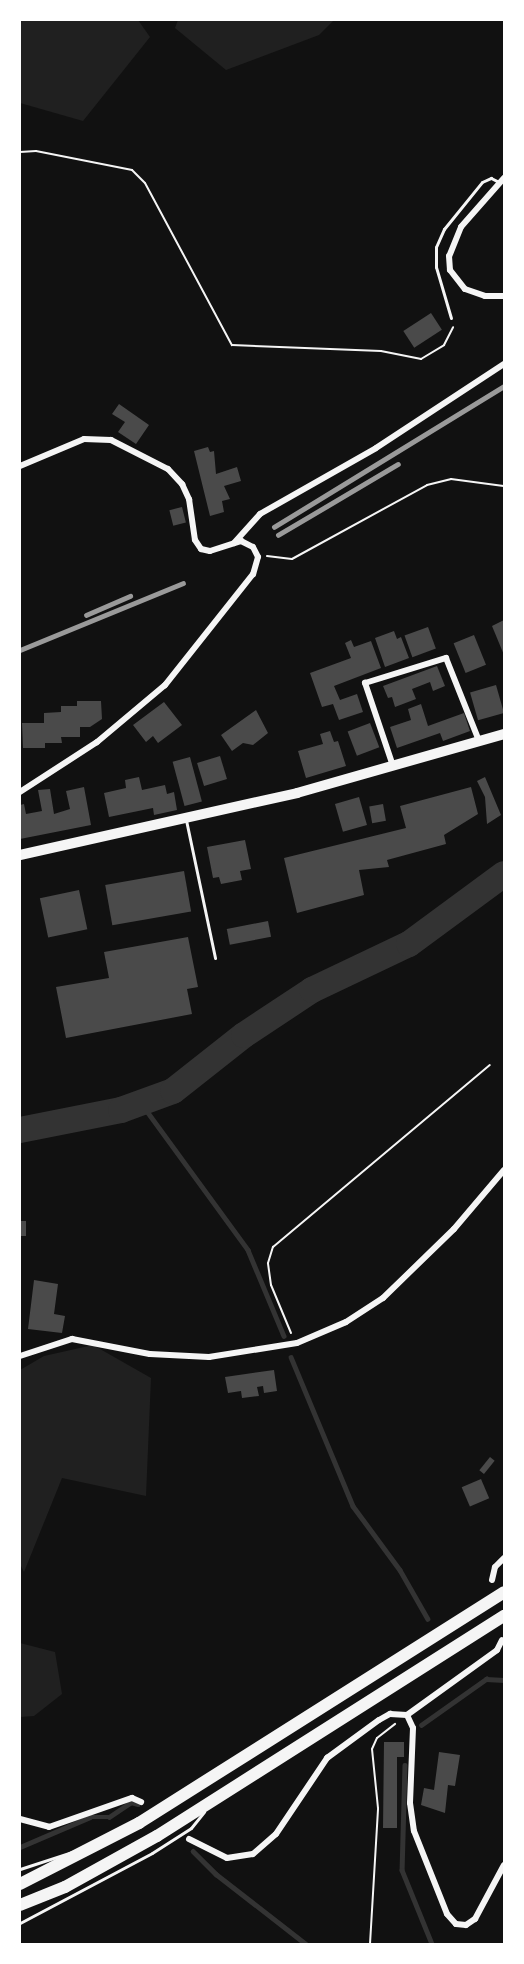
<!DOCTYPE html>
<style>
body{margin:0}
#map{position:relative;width:524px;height:1964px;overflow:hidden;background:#111;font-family:"DejaVu Sans",sans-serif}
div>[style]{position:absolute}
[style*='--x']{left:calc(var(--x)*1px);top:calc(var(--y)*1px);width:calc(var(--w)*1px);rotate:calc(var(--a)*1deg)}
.green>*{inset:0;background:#202020}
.stream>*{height:4.5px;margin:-2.25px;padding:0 2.25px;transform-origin:2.25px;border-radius:2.25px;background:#333}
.river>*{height:26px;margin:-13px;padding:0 13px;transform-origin:13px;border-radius:13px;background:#333}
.building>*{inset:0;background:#4a4a4a;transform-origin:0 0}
.path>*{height:2px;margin:-1px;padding:0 1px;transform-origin:1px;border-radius:1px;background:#f5f5f5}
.service>*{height:3px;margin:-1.5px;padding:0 1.5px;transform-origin:1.5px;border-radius:1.5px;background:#f5f5f5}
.minor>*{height:6px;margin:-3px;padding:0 3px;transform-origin:3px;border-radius:3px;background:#f5f5f5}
.primary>*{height:10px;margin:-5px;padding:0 5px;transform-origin:5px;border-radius:5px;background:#f5f5f5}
.motorway>*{height:12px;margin:-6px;padding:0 6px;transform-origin:6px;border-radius:6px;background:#f5f5f5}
.rail>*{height:4.5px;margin:-2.25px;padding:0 2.25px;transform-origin:2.25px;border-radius:2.25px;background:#9a9a9a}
span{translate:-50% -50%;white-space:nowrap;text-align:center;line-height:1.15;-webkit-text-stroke:4.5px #fff;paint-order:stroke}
.frame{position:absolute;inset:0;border:21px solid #fff;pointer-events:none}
</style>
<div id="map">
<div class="green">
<div style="clip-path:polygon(20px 20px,138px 20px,150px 37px,83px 121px,20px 103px)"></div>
<div style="clip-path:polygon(178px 20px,334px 20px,319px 35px,226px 70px,175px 28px)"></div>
<div style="clip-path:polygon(93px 1345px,151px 1378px,146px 1496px,62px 1478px,24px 1572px,20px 1564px,20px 1370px,44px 1356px)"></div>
<div style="clip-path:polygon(20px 1643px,55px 1652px,62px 1694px,34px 1716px,20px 1717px)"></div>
</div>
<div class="stream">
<div style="--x:141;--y:1103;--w:182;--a:53.9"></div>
<div style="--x:248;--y:1250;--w:93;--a:67.3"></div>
<div style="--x:291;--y:1357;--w:161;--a:67.4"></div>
<div style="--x:353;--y:1506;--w:79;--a:53.7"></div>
<div style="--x:400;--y:1570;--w:56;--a:60.3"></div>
<div style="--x:421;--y:1725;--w:80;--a:-35.3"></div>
<div style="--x:486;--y:1679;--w:18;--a:3"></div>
<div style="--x:405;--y:1765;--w:105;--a:91.6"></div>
<div style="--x:402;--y:1870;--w:80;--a:67.9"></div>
<div style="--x:20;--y:1847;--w:76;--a:-23.2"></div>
<div style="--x:90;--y:1817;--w:19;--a:0"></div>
<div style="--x:109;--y:1817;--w:27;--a:-34"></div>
<div style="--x:131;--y:1802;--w:7;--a:16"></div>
<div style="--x:193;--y:1851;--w:33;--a:45"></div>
<div style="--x:216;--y:1874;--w:114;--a:37.9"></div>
</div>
<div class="river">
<div style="--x:20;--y:1130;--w:103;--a:-11.2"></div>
<div style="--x:121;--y:1110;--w:55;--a:-20.1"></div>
<div style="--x:173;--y:1091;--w:90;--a:-38.3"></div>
<div style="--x:244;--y:1035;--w:82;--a:-33.5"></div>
<div style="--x:312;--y:990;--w:107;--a:-25.4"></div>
<div style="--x:409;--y:944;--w:118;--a:-36.4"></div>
</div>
<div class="building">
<div style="left:431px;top:313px;width:20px;height:33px;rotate:57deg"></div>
<div style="clip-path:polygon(119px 404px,149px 425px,136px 444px,118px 432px,125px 422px,112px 414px)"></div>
<div style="clip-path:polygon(208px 447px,210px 452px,214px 451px,216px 474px,237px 467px,241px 481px,224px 486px,230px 499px,222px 501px,224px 512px,210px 516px,194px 451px)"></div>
<div style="left:182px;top:507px;width:16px;height:13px;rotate:76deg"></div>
<div style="clip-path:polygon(504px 620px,504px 655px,492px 626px)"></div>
<div style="left:428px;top:627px;width:23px;height:25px;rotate:70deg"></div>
<div style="clip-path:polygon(394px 631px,397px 639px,401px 637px,409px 658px,385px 667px,375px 638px)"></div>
<div style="left:474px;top:635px;width:32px;height:22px;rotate:68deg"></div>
<div style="clip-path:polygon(351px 640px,354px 647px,371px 641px,381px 668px,334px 686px,340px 700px,357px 694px,363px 712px,339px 720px,333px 704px,322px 707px,310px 673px,351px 658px,345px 643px)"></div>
<div style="clip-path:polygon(437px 666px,445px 686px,433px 691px,430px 682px,412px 689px,416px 699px,395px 707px,392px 697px,388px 698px,383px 686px)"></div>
<div style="left:496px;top:685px;width:29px;height:27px;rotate:74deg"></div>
<div style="clip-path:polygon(77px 701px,101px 701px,102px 719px,90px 727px,80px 727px,80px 737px,61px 737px,62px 743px,45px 743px,45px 748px,23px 748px,22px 723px,44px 723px,44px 713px,61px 712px,61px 706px,77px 706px)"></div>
<div style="clip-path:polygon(164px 702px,182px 725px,158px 743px,153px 736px,146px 742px,133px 725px)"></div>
<div style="clip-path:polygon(421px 704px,428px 726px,464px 713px,470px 731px,443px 741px,440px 733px,397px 748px,390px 727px,411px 720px,408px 709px)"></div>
<div style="clip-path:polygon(256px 710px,268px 733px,253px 745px,243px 743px,232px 751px,221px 735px)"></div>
<div style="left:370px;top:723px;width:26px;height:24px;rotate:69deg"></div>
<div style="clip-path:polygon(330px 731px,334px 742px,338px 741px,346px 766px,306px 778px,298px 751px,323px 744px,320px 734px)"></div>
<div style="left:220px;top:756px;width:24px;height:24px;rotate:73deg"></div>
<div style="left:190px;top:757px;width:46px;height:18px;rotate:75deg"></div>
<div style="clip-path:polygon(139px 777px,142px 790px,165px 785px,167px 794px,174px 792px,177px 810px,154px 815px,153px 808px,109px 817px,104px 793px,126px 788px,125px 780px)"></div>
<div style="clip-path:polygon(485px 777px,501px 815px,487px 824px,485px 797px,477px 781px)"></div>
<div style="clip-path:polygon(84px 787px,91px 825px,20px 839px,20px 805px,24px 804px,26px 814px,42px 811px,38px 790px,50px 789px,54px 814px,70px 809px,66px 791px)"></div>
<div style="clip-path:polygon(471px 787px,478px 814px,444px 835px,446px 844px,387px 860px,389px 867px,359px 870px,364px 895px,297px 913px,284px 858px,406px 828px,400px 806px)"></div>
<div style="left:359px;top:797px;width:29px;height:25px;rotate:74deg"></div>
<div style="left:383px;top:804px;width:17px;height:14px;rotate:80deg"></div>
<div style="clip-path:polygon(245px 840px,251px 869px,240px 871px,242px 880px,221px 884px,219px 877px,213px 878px,207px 847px)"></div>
<div style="left:184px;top:871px;width:41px;height:80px;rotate:80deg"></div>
<div style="left:79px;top:890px;width:40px;height:40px;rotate:78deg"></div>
<div style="left:268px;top:921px;width:16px;height:42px;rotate:79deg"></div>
<div style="clip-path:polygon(188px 937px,198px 987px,187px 989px,192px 1014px,66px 1038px,56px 987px,109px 978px,104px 952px)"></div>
<div style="left:20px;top:1221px;width:6px;height:15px"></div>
<div style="clip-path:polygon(34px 1280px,58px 1284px,54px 1314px,65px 1316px,62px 1333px,28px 1329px)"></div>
<div style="clip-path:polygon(274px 1370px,277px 1391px,264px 1393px,263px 1386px,257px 1387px,259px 1396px,242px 1398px,241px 1391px,228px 1393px,225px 1377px)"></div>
<div style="left:490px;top:1457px;width:6px;height:17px;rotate:39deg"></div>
<div style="left:481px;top:1479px;width:21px;height:21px;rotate:67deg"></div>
<div style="clip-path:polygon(384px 1742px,404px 1742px,404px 1757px,397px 1757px,397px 1828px,383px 1828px)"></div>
<div style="clip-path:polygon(439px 1752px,460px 1755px,455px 1786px,448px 1785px,445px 1813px,421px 1805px,424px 1788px,434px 1790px)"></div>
</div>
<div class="path">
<div style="--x:20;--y:152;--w:16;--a:-4"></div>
<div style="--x:36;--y:151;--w:98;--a:11.2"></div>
<div style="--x:132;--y:170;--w:18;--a:45"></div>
<div style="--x:145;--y:183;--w:184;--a:61.8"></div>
<div style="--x:232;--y:345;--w:149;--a:2.3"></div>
<div style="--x:381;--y:351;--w:41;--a:11.3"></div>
<div style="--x:421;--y:359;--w:27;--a:-31"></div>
<div style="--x:444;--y:345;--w:20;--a:-63"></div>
<div style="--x:267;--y:556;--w:25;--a:7"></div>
<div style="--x:292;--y:559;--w:154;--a:-28.7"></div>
<div style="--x:427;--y:485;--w:25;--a:-14"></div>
<div style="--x:451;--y:479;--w:53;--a:7.5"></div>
<div style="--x:291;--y:1333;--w:52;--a:-112.6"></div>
<div style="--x:271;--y:1285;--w:22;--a:-98"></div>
<div style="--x:268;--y:1263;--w:17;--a:-73"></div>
<div style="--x:273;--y:1247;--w:283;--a:-40"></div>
<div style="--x:370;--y:1944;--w:136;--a:-86.6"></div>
<div style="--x:378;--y:1808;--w:59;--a:-95.8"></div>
<div style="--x:372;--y:1749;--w:12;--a:-66"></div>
<div style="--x:377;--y:1738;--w:23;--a:-38"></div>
</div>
<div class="service">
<div style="--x:451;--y:318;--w:53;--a:-106.4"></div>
<div style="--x:436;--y:267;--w:20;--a:-90"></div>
<div style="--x:436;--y:247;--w:20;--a:-66"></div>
<div style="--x:444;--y:229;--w:60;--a:-51"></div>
<div style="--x:482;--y:182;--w:10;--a:-24"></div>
<div style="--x:491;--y:178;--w:9;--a:27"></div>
<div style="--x:186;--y:820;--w:141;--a:78.1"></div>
<div style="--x:20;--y:1869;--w:55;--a:-18.1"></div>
<div style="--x:20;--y:1923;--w:149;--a:-27.9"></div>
<div style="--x:152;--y:1853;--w:46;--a:-32.7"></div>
<div style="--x:191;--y:1828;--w:21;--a:-51"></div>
</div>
<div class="minor">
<div style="--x:504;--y:178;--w:65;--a:131.3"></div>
<div style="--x:461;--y:227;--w:31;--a:112"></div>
<div style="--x:449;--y:256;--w:14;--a:86"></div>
<div style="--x:450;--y:270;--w:24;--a:52"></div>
<div style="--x:465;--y:289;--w:21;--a:19"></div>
<div style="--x:485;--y:296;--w:19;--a:0"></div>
<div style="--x:20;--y:466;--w:69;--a:-22.9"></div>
<div style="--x:84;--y:439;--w:27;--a:2"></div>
<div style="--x:111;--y:440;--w:64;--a:27"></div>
<div style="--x:168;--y:469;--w:21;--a:47"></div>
<div style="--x:182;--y:484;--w:17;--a:65"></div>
<div style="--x:189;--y:499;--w:41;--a:81.7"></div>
<div style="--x:195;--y:540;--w:11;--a:56"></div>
<div style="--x:201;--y:549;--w:9;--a:13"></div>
<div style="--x:210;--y:551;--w:33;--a:-18"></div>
<div style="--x:241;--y:541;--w:13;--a:27"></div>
<div style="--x:253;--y:547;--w:11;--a:63"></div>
<div style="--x:258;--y:557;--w:18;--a:106"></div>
<div style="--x:253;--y:574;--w:142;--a:128.4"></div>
<div style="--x:165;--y:685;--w:89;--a:140"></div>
<div style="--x:97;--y:742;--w:92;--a:147"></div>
<div style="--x:234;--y:543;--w:39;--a:-48"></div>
<div style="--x:260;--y:514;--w:133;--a:-29.6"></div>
<div style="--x:376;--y:448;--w:153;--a:-33.3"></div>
<div style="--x:393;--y:766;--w:88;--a:-108.6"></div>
<div style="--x:365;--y:683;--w:85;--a:-17.2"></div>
<div style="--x:446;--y:658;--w:89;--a:68.3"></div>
<div style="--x:20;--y:1356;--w:55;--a:-18.1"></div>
<div style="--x:72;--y:1339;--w:79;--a:10.9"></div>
<div style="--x:150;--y:1354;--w:59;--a:2.9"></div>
<div style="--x:209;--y:1357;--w:89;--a:-9"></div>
<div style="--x:297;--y:1343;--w:53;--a:-23.2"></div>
<div style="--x:346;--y:1322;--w:44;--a:-33"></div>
<div style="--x:383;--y:1298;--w:99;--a:-44.2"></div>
<div style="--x:454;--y:1229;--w:77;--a:-49.7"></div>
<div style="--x:492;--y:1580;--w:13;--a:-77"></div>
<div style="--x:495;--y:1567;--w:13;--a:-45"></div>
<div style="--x:407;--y:1715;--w:14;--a:65"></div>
<div style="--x:413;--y:1728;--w:75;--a:92.3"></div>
<div style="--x:410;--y:1803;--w:28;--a:82"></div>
<div style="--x:414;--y:1831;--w:89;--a:68.3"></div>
<div style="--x:447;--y:1914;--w:13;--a:48"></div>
<div style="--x:456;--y:1924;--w:10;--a:6"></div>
<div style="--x:466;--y:1925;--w:11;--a:-34"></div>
<div style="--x:475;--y:1919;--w:61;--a:-61.8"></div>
<div style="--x:20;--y:1819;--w:30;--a:15"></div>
<div style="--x:49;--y:1827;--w:88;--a:-19.3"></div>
<div style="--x:132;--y:1798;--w:10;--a:24"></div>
<div style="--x:189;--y:1839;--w:42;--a:26.6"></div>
<div style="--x:227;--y:1858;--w:26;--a:-9"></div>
<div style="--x:253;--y:1854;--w:30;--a:-41"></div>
<div style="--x:276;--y:1834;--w:92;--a:-56.1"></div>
<div style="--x:327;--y:1758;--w:64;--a:-36.2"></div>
<div style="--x:379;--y:1720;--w:13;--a:-29"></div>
<div style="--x:390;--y:1714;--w:17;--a:3"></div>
<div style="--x:407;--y:1715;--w:111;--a:-35.8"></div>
<div style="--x:497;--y:1650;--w:11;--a:-63"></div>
</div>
<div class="primary">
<div style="--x:20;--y:855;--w:284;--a:-12.6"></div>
<div style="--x:297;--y:793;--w:215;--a:-15.9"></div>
</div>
<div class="motorway">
<div style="--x:20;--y:1884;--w:134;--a:-27.1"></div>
<div style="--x:139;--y:1823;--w:432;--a:-32.3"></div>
<div style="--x:20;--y:1905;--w:48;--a:-21.8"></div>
<div style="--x:65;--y:1887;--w:105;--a:-29"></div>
<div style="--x:157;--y:1836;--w:411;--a:-32.4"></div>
</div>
<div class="rail">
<div style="--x:274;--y:527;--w:270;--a:-31.5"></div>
<div style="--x:278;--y:535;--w:139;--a:-30.6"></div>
<div style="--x:86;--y:615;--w:48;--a:-23.4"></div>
<div style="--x:20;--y:650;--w:176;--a:-22.3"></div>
</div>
<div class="frame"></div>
</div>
